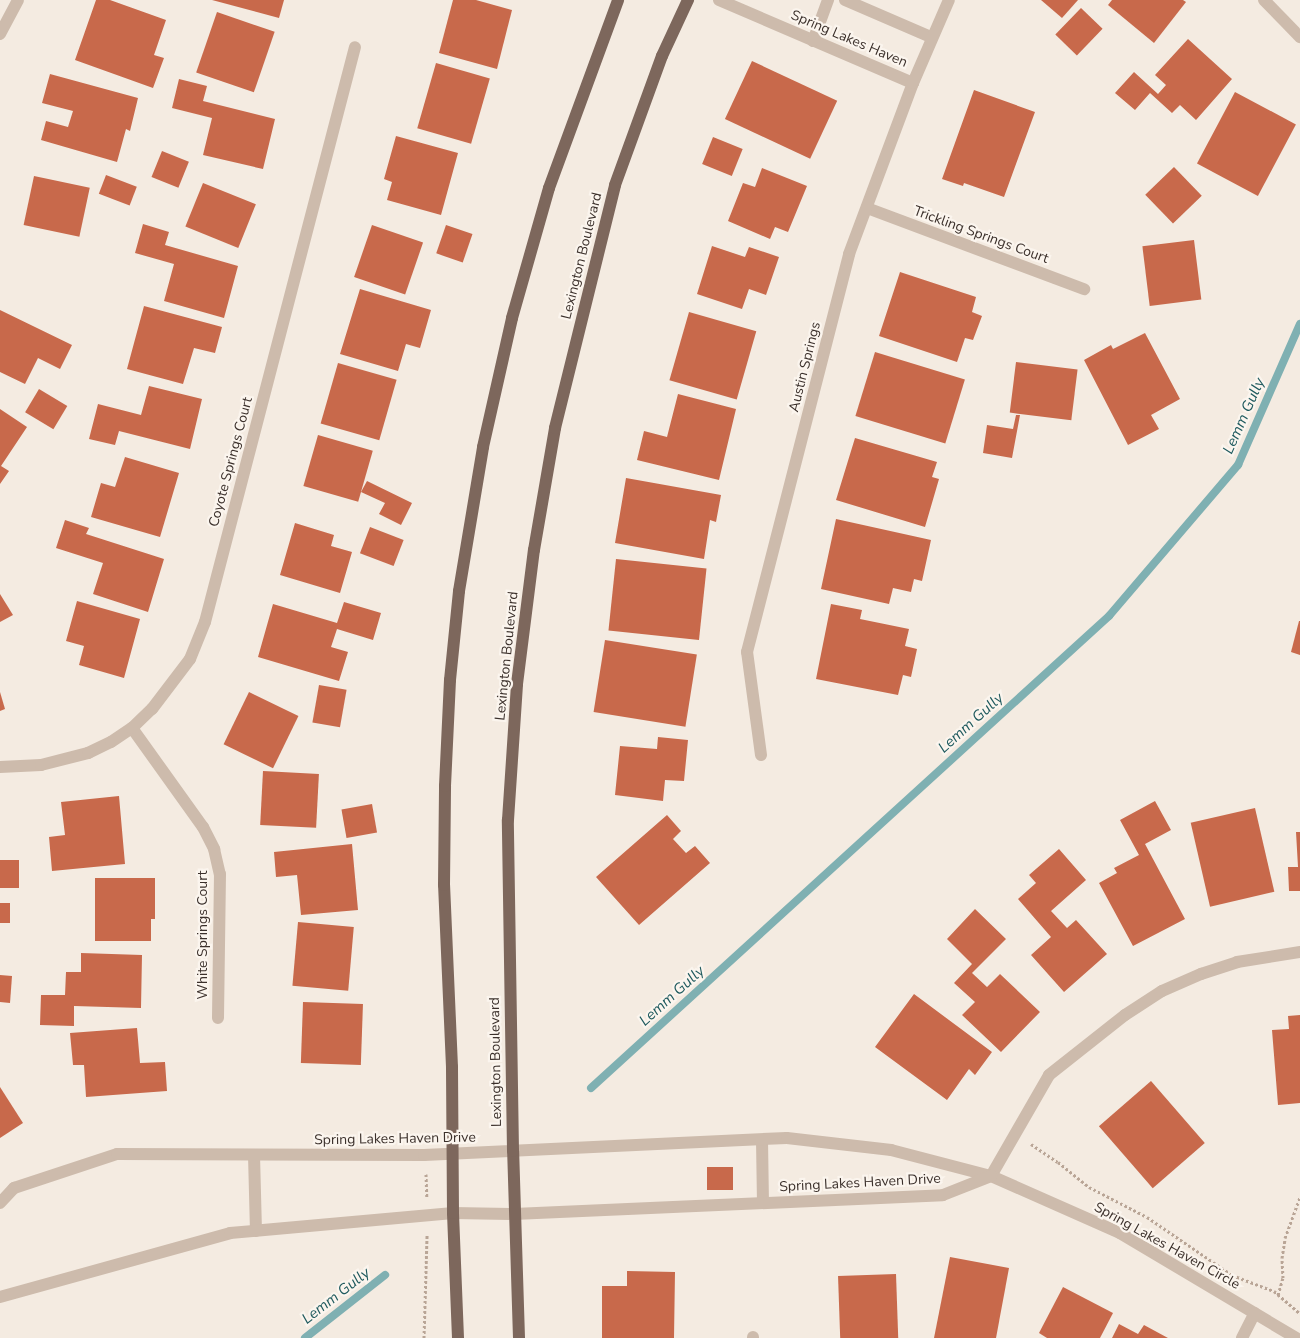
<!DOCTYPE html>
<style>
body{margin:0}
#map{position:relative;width:1300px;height:1338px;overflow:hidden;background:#f4ebe1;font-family:"Nunito Sans",sans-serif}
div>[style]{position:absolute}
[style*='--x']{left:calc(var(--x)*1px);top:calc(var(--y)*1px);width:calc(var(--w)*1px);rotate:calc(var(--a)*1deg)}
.stream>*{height:8px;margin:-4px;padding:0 4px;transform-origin:4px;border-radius:4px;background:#7fb0b2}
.building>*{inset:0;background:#c8694b;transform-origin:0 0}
.path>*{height:3px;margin-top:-1.5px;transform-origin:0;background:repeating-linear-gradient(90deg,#b9a596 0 2.5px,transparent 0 5px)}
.minor>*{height:12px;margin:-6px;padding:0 6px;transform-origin:6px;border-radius:6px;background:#cdbbac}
.major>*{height:12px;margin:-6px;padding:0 6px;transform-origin:6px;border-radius:6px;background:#7d675c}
span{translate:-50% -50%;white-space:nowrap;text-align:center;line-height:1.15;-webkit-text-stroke:4.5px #fbf5ee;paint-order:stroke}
.street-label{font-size:14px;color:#3b302b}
.water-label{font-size:15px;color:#1f5a5e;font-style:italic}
</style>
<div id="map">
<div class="stream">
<div style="--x:591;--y:1088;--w:701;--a:-42.34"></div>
<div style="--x:1109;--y:616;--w:199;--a:-49.5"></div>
<div style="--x:1238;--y:465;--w:154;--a:-66.3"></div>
<div style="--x:305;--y:1338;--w:102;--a:-38.2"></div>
</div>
<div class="building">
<div style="clip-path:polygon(96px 0,110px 0,166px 20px,154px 55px,164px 58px,153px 88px,75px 60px)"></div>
<div style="clip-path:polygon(212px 0,284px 0,279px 18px)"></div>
<div style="clip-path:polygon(453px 0,476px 0,512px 10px,497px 69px,439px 53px)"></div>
<div style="clip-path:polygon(1041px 0,1078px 0,1062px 18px)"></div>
<div style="clip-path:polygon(1112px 0,1183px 0,1186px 2px,1154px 43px,1108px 5px)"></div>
<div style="left:1081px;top:8px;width:30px;height:37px;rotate:44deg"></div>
<div style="left:217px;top:12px;width:61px;height:64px;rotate:19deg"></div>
<div style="clip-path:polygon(1188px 39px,1232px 79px,1196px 120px,1180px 105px,1172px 113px,1150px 93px,1135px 110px,1115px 93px,1134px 72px,1158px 94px,1166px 85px,1155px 75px)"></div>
<div style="left:752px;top:61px;width:94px;height:64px;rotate:25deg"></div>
<div style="left:436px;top:63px;width:56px;height:68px;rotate:16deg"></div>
<div style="clip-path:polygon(50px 74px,138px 98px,130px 131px,126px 129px,117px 162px,41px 140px,46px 121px,68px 127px,73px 111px,42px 103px)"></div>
<div style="clip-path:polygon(179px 79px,207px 86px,203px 101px,275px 119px,263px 169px,203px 155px,212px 118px,172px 108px)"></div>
<div style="clip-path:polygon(974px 90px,1035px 112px,1004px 197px,964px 183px,963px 186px,942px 179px)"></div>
<div style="left:1235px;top:92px;width:69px;height:81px;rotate:28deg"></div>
<div style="clip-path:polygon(396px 136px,458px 153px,441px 215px,387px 200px,392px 182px,384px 179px)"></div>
<div style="left:713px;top:137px;width:32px;height:29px;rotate:22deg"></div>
<div style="left:162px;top:151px;width:29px;height:28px;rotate:22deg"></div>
<div style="left:1174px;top:167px;width:40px;height:40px;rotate:46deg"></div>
<div style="clip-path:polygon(762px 168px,807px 186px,788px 232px,775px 227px,770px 239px,728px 221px,743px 183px,755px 187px)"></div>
<div style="left:106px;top:175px;width:33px;height:20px;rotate:21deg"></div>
<div style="left:34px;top:176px;width:57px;height:50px;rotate:12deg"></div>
<div style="left:203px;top:183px;width:57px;height:47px;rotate:22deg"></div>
<div style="clip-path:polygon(143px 224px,169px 232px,165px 245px,238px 266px,224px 318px,164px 301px,174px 264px,135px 253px)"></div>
<div style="left:372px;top:225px;width:54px;height:55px;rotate:19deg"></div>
<div style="left:446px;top:225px;width:28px;height:30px;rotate:19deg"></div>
<div style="left:1194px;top:240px;width:60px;height:52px;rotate:83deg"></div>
<div style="clip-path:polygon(712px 246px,745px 257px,749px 247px,779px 257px,766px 295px,749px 289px,742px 309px,697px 294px)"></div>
<div style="clip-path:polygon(900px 272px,976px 297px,972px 312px,982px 316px,973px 340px,965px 338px,957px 362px,879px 336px)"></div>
<div style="clip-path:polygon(360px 289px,431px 310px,420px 348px,406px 344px,398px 371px,340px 354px)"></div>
<div style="clip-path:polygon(144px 306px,222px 327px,215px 353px,194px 348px,183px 384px,127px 369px)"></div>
<div style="clip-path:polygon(0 310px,72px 345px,60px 369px,38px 358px,25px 384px,0 372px)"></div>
<div style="left:689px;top:312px;width:70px;height:71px;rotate:16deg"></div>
<div style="clip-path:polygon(1145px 333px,1180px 399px,1151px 415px,1159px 429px,1128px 445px,1084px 360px,1111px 345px,1113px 349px)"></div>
<div style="left:875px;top:352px;width:94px;height:67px;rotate:17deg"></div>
<div style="left:1016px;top:362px;width:62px;height:51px;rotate:7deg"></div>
<div style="left:338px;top:363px;width:61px;height:63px;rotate:16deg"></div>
<div style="clip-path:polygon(149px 386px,202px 399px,190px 449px,119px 431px,115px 445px,89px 439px,98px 404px,141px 415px)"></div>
<div style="left:39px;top:389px;width:33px;height:27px;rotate:31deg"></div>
<div style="clip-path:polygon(678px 394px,736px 409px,719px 480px,637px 460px,644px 431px,667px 437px)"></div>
<div style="clip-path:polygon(0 409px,27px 427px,1px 466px,9px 471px,0 484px)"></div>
<div style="clip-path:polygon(1016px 415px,1020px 415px,1012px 458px,983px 453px,987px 425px,1013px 429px)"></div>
<div style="left:318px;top:435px;width:57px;height:53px;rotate:16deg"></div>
<div style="clip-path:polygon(855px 438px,937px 462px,932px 477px,939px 479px,925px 527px,836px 500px)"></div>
<div style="clip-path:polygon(125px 457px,179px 473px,160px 537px,91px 517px,101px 483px,115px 487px)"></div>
<div style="clip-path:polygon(626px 478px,721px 495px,716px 522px,710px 520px,704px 559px,615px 543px)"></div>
<div style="clip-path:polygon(367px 481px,412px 503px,401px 525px,379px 514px,385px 503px,361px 492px)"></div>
<div style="clip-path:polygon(836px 519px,931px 540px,922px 581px,914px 579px,911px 592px,893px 588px,889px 604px,821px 589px)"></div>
<div style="clip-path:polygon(65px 520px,89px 528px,86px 534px,164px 559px,148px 612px,93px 594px,103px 563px,56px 548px)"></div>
<div style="clip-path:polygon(295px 523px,334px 535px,331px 546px,352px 552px,340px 593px,280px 575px)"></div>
<div style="left:370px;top:527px;width:36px;height:28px;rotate:21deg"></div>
<div style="left:616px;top:559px;width:91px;height:72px;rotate:6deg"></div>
<div style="clip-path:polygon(0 594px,13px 615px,0 622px)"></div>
<div style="clip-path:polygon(77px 601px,140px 619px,124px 678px,79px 665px,84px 646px,66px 641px)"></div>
<div style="clip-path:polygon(344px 602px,381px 613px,373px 640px,337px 629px,331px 647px,348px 652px,339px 681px,258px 657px,273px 604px,337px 623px)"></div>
<div style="clip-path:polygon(831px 604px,862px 610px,860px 619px,909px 629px,905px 646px,917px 649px,911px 677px,903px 675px,898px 695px,816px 679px)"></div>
<div style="clip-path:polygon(1299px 621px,1300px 621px,1300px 655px,1291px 652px)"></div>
<div style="left:605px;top:640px;width:93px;height:73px;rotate:9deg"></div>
<div style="left:319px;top:685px;width:28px;height:38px;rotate:10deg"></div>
<div style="clip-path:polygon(0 692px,5px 709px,0 711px)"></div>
<div style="left:249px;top:692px;width:55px;height:58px;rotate:26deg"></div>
<div style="clip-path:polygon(658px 737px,688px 740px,684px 781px,665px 780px,663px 801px,615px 795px,620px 746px,657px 749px)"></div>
<div style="left:263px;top:771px;width:56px;height:54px;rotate:3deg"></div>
<div style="clip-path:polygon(119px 796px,125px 864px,52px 871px,49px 837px,65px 835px,61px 802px)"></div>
<div style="clip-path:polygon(1155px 801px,1171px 830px,1145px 844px,1185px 919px,1133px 946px,1099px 883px,1117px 873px,1114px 868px,1139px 855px,1120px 820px)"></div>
<div style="left:372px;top:804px;width:29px;height:31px;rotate:80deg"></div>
<div style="left:1255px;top:808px;width:86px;height:66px;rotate:77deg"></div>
<div style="clip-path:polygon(667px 815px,681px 831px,673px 839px,686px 853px,695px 846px,710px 863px,639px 925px,596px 877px)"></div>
<div style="clip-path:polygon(1296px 832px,1300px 832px,1300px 891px,1289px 891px,1288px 867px,1298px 867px)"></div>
<div style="clip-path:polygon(352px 844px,358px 910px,301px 915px,297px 875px,276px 877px,274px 852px)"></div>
<div style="clip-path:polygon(1059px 849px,1086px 880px,1051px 911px,1067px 928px,1076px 920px,1107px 954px,1064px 992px,1031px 955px,1051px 937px,1018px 899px,1036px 883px,1029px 875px)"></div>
<div style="left:0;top:860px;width:19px;height:28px"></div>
<div style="clip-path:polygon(95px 878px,155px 878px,155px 919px,151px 919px,151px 941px,95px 941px)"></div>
<div style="left:0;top:903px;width:10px;height:20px"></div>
<div style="clip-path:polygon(975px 909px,1006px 939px,972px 973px,987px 987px,1000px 974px,1040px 1012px,1001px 1052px,962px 1015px,975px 1002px,954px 983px,972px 964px,947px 939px)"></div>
<div style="left:298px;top:922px;width:56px;height:64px;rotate:5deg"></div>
<div style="clip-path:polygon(81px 953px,142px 955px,141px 1008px,74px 1006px,74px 1026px,40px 1025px,41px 995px,65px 995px,66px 972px,81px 972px)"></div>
<div style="clip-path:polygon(0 975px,12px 976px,10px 1003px,0 1002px)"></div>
<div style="clip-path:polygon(914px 994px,992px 1052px,975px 1075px,969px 1069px,947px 1100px,875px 1047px)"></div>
<div style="left:303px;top:1002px;width:60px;height:61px;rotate:2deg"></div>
<div style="clip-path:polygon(1300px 1015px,1300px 1103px,1278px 1105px,1272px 1030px,1289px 1029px,1288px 1016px)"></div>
<div style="clip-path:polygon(137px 1028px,140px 1063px,165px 1062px,167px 1091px,86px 1097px,84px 1065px,73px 1065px,70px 1033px)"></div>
<div style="left:1151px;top:1081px;width:82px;height:69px;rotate:49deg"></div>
<div style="clip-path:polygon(0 1087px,23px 1123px,0 1138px)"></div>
<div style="left:707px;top:1167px;width:26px;height:23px"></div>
<div style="clip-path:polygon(950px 1257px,1009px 1268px,996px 1338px,934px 1338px)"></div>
<div style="clip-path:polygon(627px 1271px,675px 1272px,674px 1338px,602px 1338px,602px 1286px,627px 1286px)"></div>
<div style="left:896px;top:1274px;width:64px;height:58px;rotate:88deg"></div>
<div style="clip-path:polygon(1063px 1287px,1113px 1313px,1100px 1338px,1047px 1338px,1039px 1333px)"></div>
<div style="clip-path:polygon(1119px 1324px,1138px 1334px,1144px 1325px,1168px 1338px,1112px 1338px)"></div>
</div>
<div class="path">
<div style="--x:1031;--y:1144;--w:32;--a:34"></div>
<div style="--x:1058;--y:1162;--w:40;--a:39"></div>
<div style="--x:1089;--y:1187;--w:65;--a:27.3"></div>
<div style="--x:1147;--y:1217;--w:103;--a:34.3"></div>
<div style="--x:1232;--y:1275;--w:45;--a:20.9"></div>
<div style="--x:1274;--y:1291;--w:35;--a:41"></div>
<div style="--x:426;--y:1174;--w:23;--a:88"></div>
<div style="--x:1278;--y:1295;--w:18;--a:-74"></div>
<div style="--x:1283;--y:1278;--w:20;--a:-93"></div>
<div style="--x:1282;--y:1258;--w:20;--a:-81"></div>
<div style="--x:1285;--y:1238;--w:44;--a:-69.9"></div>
<div style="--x:424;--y:1338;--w:104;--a:-88.3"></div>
</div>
<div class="minor">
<div style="--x:719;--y:0;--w:211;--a:23.2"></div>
<div style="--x:845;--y:0;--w:94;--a:23.3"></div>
<div style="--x:1264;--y:0;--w:52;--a:45.8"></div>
<div style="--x:0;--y:34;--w:38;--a:-62"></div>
<div style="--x:813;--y:41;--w:44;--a:-69.9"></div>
<div style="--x:867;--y:208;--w:232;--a:20.5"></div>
<div style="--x:132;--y:728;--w:122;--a:54.4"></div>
<div style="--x:203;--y:827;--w:25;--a:63"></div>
<div style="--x:214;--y:849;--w:26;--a:77"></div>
<div style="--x:220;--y:874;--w:144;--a:90.8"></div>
<div style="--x:761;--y:755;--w:104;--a:-97.7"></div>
<div style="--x:747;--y:652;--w:411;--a:-75.6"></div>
<div style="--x:849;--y:254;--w:183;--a:-69.5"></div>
<div style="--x:913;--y:83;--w:90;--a:-66.6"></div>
<div style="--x:0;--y:767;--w:41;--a:-2.8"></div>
<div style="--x:41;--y:765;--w:49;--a:-14.3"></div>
<div style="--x:88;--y:753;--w:25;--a:-26"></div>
<div style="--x:111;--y:742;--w:25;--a:-34"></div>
<div style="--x:132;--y:728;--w:28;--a:-44"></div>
<div style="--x:152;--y:709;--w:63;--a:-52.8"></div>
<div style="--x:190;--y:659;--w:40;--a:-68"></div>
<div style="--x:205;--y:622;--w:594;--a:-75.38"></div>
<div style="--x:762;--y:1140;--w:63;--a:89.1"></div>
<div style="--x:254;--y:1155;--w:76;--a:88.5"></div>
<div style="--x:991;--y:1176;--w:116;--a:-60.1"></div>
<div style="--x:1049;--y:1075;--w:97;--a:-38.3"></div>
<div style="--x:1125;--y:1015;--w:44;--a:-33"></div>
<div style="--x:1162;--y:991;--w:43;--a:-23.6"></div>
<div style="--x:1201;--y:974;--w:38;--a:-18"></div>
<div style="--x:1237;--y:962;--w:64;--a:-9"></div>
<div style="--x:0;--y:1203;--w:21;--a:-47"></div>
<div style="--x:14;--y:1188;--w:108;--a:-18.3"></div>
<div style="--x:117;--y:1154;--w:307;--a:0.2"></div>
<div style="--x:424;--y:1155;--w:363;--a:-2.7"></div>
<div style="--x:787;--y:1138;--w:105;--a:6.6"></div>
<div style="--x:891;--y:1150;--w:103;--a:14.6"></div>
<div style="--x:991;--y:1176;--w:141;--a:23.8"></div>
<div style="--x:1120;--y:1233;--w:205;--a:30.8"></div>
<div style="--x:0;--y:1297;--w:239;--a:-15.5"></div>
<div style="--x:230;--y:1233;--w:224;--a:-5.1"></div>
<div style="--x:453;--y:1213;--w:61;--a:0.9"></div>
<div style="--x:514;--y:1214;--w:429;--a:-2.5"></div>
<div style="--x:943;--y:1195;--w:52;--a:-21.6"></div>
<div style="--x:753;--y:1337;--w:1;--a:90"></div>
<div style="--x:1242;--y:1338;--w:28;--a:-63"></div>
</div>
<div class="major">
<div style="--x:458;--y:1338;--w:125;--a:-92.3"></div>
<div style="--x:453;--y:1213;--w:146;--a:-90.4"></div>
<div style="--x:452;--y:1067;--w:182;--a:-92.5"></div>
<div style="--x:444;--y:885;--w:99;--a:-89.4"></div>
<div style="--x:445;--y:786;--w:106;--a:-87.3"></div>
<div style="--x:450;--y:680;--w:89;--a:-84.2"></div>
<div style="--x:459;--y:591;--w:146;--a:-80.5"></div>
<div style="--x:483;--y:447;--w:132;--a:-77.3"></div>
<div style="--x:512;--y:318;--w:135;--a:-74.1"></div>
<div style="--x:549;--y:188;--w:200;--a:-69.8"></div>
<div style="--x:519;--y:1338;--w:187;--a:-91.8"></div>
<div style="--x:513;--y:1151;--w:331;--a:-90.9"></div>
<div style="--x:508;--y:820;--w:136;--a:-86.2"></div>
<div style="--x:517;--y:684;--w:135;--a:-82.8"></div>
<div style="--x:534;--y:550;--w:124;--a:-80.2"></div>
<div style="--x:555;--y:428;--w:250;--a:-76.1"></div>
<div style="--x:615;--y:185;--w:137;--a:-70"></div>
<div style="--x:662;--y:56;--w:62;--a:-65.1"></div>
</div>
<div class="street-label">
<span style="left:849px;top:39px;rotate:23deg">Spring Lakes Haven</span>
<span style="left:981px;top:235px;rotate:20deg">Trickling Springs Court</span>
<span style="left:582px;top:256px;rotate:-76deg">Lexington Boulevard</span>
<span style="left:805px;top:367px;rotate:-76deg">Austin Springs</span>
<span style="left:231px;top:462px;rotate:-75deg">Coyote Springs Court</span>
<span style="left:507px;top:656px;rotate:-84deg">Lexington Boulevard</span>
<span style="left:203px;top:935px;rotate:-90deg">White Springs Court</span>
<span style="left:496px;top:1062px;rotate:-91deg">Lexington Boulevard</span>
<span style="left:395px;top:1139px;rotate:-1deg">Spring Lakes Haven Drive</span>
<span style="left:860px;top:1183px;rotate:-3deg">Spring Lakes Haven Drive</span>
<span style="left:1167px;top:1246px;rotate:29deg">Spring Lakes Haven Circle</span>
</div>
<div class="water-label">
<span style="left:1244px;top:416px;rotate:-66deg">Lemm Gully</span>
<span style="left:971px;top:723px;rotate:-42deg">Lemm Gully</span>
<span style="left:672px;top:996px;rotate:-42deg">Lemm Gully</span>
<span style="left:336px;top:1296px;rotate:-38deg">Lemm Gully</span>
</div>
</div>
